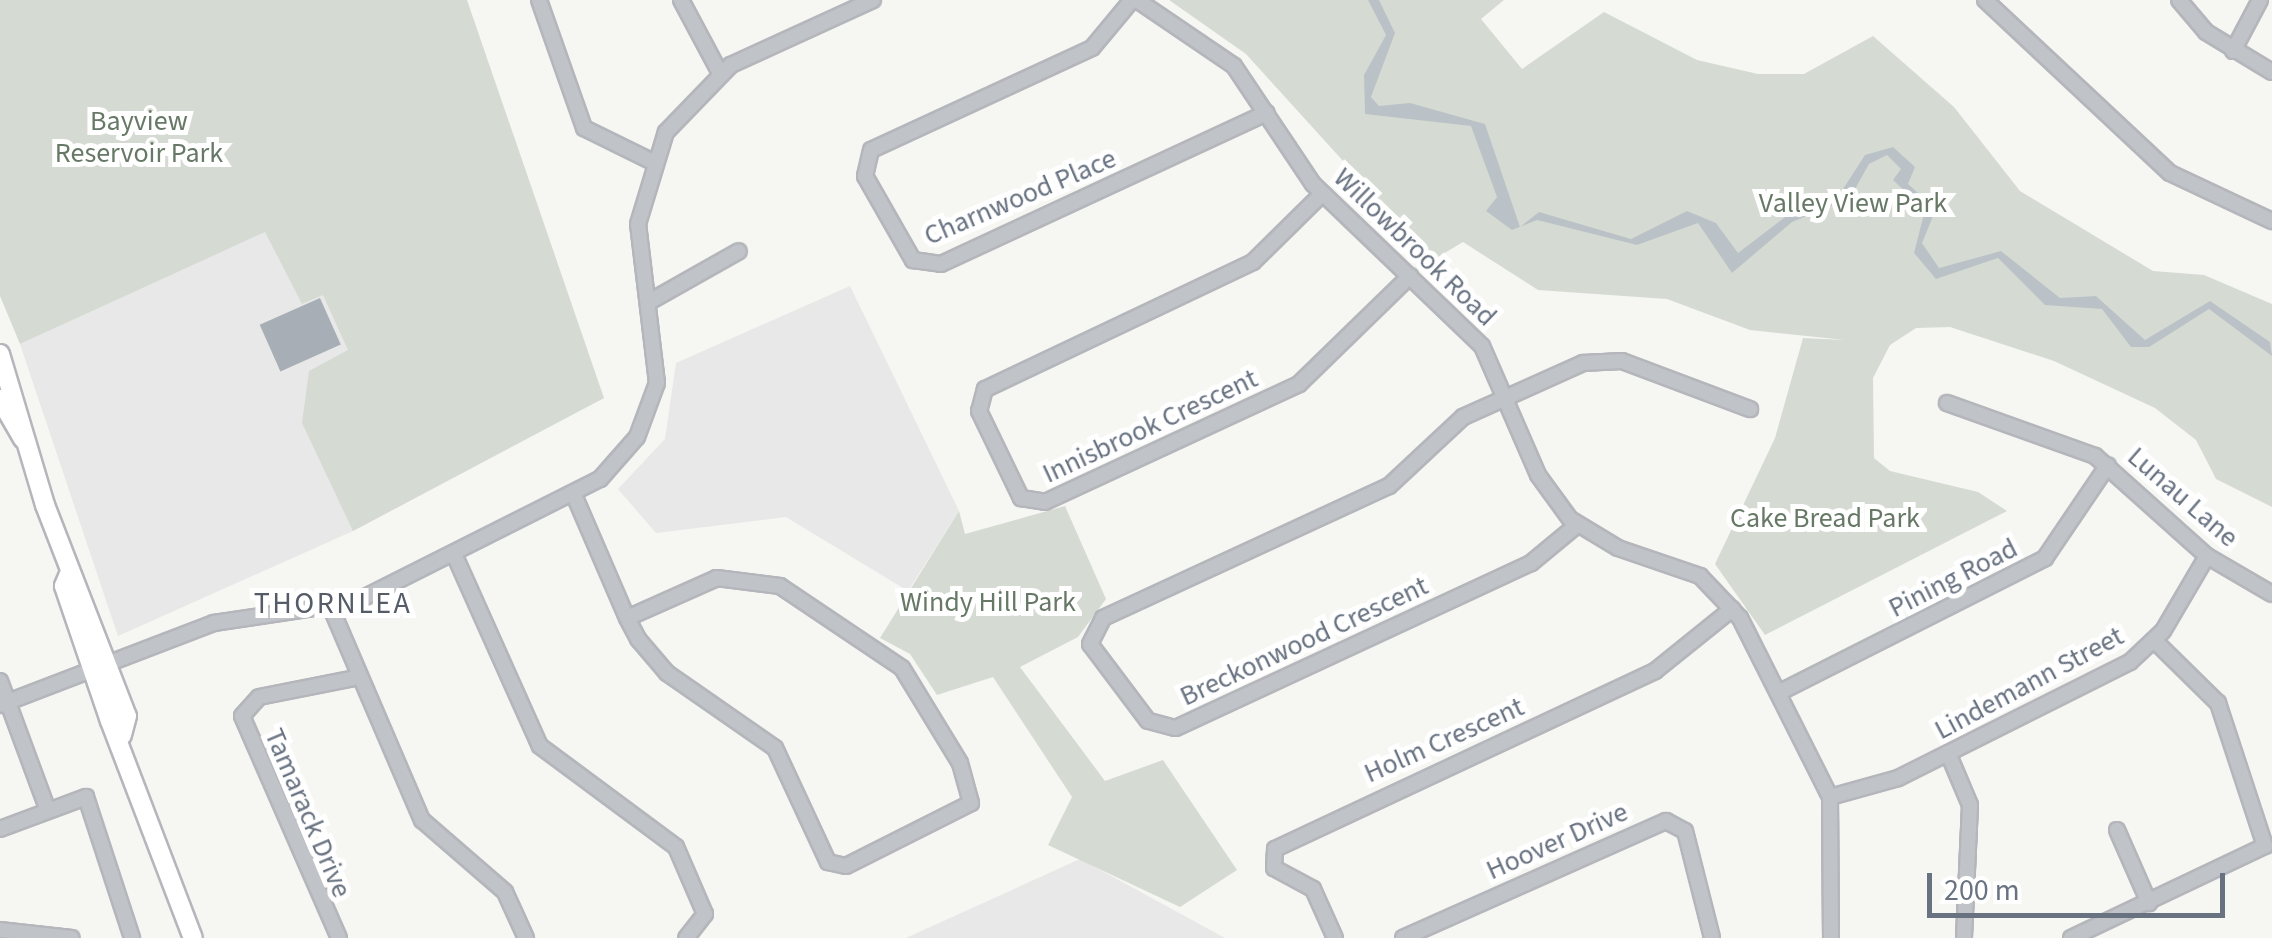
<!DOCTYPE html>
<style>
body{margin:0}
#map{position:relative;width:2272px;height:938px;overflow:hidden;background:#f6f6f3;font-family:"Source Sans 3",sans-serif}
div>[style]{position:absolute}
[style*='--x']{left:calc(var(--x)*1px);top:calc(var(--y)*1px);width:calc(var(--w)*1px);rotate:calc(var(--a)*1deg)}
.built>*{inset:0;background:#e7e8e7}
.green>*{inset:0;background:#d5dbd3}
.water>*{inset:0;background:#bbc2c7}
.building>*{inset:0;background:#a8aeb5;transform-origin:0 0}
.roads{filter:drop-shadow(2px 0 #b4b6bb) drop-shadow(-2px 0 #b4b6bb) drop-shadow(0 2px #b4b6bb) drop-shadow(0 -2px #b4b6bb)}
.minor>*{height:14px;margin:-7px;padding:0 7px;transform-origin:7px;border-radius:7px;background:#c0c3c7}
.major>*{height:18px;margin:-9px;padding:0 9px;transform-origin:9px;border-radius:9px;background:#fff}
span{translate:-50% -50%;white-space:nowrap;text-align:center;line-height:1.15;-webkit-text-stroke:10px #fff;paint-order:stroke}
.park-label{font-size:28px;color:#677966}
.street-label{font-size:28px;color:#687281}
.neighbourhood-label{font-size:30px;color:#555c67;letter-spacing:2.5px}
.scale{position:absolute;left:1927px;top:873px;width:298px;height:45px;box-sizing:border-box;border:5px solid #687281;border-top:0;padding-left:12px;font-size:30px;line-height:35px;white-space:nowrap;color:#687281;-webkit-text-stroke:8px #fff;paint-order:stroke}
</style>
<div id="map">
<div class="built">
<div style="clip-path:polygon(265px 231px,604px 398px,353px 531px,118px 636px,20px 344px)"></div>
<div style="clip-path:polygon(850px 286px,959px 511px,908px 591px,786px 517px,656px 533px,618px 489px,665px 439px,676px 363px)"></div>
<div style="clip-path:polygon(1080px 859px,1225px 938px,906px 938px)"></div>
</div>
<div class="green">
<div style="clip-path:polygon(0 0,467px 0,604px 398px,353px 531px,302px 423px,309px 371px,348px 350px,323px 295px,302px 304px,265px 232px,20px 344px,0 296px)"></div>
<div style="clip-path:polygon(1169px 0,1504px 0,1481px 19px,1522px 69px,1604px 12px,1697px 60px,1758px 74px,1804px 74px,1873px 36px,1954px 107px,2020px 191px,2153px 271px,2204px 275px,2272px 304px,2272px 507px,2216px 479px,2196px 440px,2155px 408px,2054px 361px,1950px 327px,1916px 328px,1890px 345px,1873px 378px,1874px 458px,1890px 471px,1978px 492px,2007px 511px,1765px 635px,1715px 564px,1775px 438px,1803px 338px,1845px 340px,1750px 330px,1667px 299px,1538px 290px,1463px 242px,1433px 260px,1246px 54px)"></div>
<div style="clip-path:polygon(1065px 506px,1106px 599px,1078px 637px,1020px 667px,1105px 781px,1163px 760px,1237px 870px,1180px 907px,1048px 845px,1072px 797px,993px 677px,937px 695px,910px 654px,880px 638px,959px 511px,965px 534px)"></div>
</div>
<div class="water">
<div style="clip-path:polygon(1368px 0,1379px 0,1395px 33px,1371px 97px,1379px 106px,1410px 103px,1485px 124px,1520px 227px,1539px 212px,1631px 239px,1687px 211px,1716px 223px,1738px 253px,1789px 214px,1836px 200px,1865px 155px,1893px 147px,1915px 167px,1908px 184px,1936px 209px,1922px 243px,1939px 268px,2001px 251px,2060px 298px,2096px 296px,2145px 340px,2210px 301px,2270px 342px,2272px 356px,2209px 309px,2149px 347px,2131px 347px,2102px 309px,2045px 305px,1998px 258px,1936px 279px,1914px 253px,1925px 210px,1893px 180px,1901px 169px,1887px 155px,1869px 164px,1850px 198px,1792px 222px,1732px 273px,1698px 223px,1637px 245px,1537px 220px,1512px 230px,1486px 211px,1497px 197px,1471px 126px,1365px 114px,1364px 75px,1386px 35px)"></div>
</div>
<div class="building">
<div style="left:320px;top:298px;width:51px;height:66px;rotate:66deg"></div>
</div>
<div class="roads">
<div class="minor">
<div style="--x:539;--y:0;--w:136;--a:70.6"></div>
<div style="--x:584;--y:128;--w:75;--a:26.2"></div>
<div style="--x:681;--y:0;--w:83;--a:61.9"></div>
<div style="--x:1132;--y:0;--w:62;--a:129.8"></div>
<div style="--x:1092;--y:48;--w:243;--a:155.2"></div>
<div style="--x:871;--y:150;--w:27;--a:103"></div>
<div style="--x:865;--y:176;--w:97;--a:60.3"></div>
<div style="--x:913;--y:260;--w:28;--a:8"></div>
<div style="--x:941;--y:264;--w:359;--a:-24.9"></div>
<div style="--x:1137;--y:0;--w:117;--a:34.2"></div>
<div style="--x:1234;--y:66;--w:142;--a:56.2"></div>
<div style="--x:1313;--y:184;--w:234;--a:43.8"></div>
<div style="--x:1482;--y:346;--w:141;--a:66.5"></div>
<div style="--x:1538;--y:475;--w:54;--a:54"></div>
<div style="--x:1570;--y:519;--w:56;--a:31.1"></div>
<div style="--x:1618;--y:548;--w:87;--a:18.9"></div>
<div style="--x:1700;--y:576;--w:58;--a:46.4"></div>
<div style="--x:1740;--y:618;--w:200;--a:63.3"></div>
<div style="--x:1830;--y:797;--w:141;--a:89.6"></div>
<div style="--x:1985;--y:0;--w:253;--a:43.1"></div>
<div style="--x:2170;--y:173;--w:113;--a:25.2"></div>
<div style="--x:2179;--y:0;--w:42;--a:49.8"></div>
<div style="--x:2206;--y:32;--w:77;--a:31.2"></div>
<div style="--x:2233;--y:51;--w:58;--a:-62.1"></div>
<div style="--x:1322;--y:194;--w:97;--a:135.4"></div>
<div style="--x:1253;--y:262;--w:297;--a:154.6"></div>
<div style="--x:985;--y:389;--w:23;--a:105"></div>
<div style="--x:979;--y:411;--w:97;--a:64.2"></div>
<div style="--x:1021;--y:498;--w:24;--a:9"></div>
<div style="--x:1045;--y:502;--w:280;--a:-24.9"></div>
<div style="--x:1299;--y:384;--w:155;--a:-44.2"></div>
<div style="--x:649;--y:302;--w:103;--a:-29.5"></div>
<div style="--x:1947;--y:403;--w:157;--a:19.7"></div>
<div style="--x:2095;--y:456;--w:150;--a:41.8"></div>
<div style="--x:2207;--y:556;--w:75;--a:30.3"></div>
<div style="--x:574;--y:495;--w:134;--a:66.7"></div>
<div style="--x:627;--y:618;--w:24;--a:62"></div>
<div style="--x:638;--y:639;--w:45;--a:49.5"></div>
<div style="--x:667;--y:673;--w:131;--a:34.8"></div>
<div style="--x:775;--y:748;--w:126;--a:65.1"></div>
<div style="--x:828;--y:862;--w:18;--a:13"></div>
<div style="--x:846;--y:866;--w:140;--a:-26.7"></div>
<div style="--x:971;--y:803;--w:41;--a:-105.4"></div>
<div style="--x:960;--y:763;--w:111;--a:-121.4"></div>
<div style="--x:902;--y:668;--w:147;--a:-146.1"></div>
<div style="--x:780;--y:586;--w:64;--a:-172.8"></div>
<div style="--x:717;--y:578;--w:98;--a:156"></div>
<div style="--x:1577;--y:525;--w:60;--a:140.4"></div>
<div style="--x:1531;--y:563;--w:392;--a:155.1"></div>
<div style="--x:1175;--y:728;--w:28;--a:-165"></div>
<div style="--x:1148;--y:721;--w:96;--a:-127"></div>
<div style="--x:1090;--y:644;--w:29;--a:-63"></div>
<div style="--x:1103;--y:618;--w:315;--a:-24.8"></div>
<div style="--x:1389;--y:486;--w:101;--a:-43"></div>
<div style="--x:1463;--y:417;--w:132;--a:-24.2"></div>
<div style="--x:1583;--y:363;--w:39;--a:-3"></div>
<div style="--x:1622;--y:361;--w:137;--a:20.6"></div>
<div style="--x:454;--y:554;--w:210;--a:65.9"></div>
<div style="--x:540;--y:746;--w:169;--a:36.6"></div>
<div style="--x:676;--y:847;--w:73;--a:66.6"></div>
<div style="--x:705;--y:914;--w:31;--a:128"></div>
<div style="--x:331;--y:608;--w:231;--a:66.8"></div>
<div style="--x:422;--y:820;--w:110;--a:40.9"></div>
<div style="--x:505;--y:892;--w:51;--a:65.5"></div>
<div style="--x:0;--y:681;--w:135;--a:69.7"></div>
<div style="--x:1780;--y:692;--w:297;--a:-26.8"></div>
<div style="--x:2045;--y:558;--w:112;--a:-55.9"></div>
<div style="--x:0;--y:705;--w:229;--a:-21"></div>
<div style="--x:214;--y:623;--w:143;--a:-8.5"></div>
<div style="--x:355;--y:602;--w:274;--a:-26.7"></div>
<div style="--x:600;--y:479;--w:56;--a:-48.6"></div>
<div style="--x:637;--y:437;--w:58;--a:-69.7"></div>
<div style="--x:657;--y:383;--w:160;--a:-96.8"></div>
<div style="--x:638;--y:224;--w:96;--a:-73.1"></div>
<div style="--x:666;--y:132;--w:93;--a:-45.9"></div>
<div style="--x:731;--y:65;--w:156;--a:-24.6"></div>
<div style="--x:1948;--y:753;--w:56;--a:67.1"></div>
<div style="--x:1970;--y:805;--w:133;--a:92.6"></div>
<div style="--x:1830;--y:797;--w:71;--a:-15.6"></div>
<div style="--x:1898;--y:778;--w:259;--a:-26.6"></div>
<div style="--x:2130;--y:662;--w:45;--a:-43.2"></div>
<div style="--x:2163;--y:631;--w:87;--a:-59.6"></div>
<div style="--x:0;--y:829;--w:92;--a:-20.4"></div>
<div style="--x:86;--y:797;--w:148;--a:71.9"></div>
<div style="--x:2117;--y:830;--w:80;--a:66.3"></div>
<div style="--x:0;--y:930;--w:72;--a:6.3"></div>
<div style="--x:339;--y:938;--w:242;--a:-113.6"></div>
<div style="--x:242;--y:716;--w:25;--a:-48"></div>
<div style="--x:259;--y:697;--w:103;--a:-11.2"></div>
<div style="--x:1335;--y:938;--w:54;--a:-114.2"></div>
<div style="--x:1313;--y:889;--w:44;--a:-151.7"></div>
<div style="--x:1274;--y:868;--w:19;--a:-87"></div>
<div style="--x:1275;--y:849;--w:420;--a:-25.1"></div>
<div style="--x:1655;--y:671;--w:99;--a:-38.8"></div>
<div style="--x:1403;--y:938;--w:288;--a:-24"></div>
<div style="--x:1666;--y:821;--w:21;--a:28"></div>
<div style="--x:1685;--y:831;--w:110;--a:75.8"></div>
<div style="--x:2071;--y:938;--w:215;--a:-25.4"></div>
<div style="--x:2265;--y:846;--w:151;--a:-108.2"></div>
<div style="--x:2218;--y:703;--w:88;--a:-135.5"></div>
</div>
<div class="major">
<div style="--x:0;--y:354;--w:158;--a:73.4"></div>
<div style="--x:45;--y:505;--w:226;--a:68.8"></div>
<div style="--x:127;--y:716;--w:20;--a:105"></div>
<div style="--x:0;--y:399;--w:46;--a:60.1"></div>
<div style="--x:69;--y:574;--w:13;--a:113"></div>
<div style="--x:64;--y:586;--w:143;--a:71.2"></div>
<div style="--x:110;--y:721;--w:232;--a:69.1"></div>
</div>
</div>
<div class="park-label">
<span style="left:139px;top:137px">Bayview<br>Reservoir Park</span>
<span style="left:1853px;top:203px">Valley View Park</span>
<span style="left:1825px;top:518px">Cake Bread Park</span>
<span style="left:988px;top:602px">Windy Hill Park</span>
</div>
<div class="street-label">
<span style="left:1020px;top:197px;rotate:-23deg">Charnwood Place</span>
<span style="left:1415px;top:247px;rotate:44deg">Willowbrook Road</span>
<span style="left:1150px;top:426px;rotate:-25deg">Innisbrook Crescent</span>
<span style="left:2183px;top:497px;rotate:41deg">Lunau Lane</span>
<span style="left:1953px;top:578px;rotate:-27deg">Pining Road</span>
<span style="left:1304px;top:641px;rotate:-25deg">Breckonwood Crescent</span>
<span style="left:2029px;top:683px;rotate:-28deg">Lindemann Street</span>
<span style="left:1444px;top:740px;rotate:-24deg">Holm Crescent</span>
<span style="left:308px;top:813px;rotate:67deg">Tamarack Drive</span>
<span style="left:1557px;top:841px;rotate:-24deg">Hoover Drive</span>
</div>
<div class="neighbourhood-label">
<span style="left:333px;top:604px">THORNLEA</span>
</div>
<div class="scale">200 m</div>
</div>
